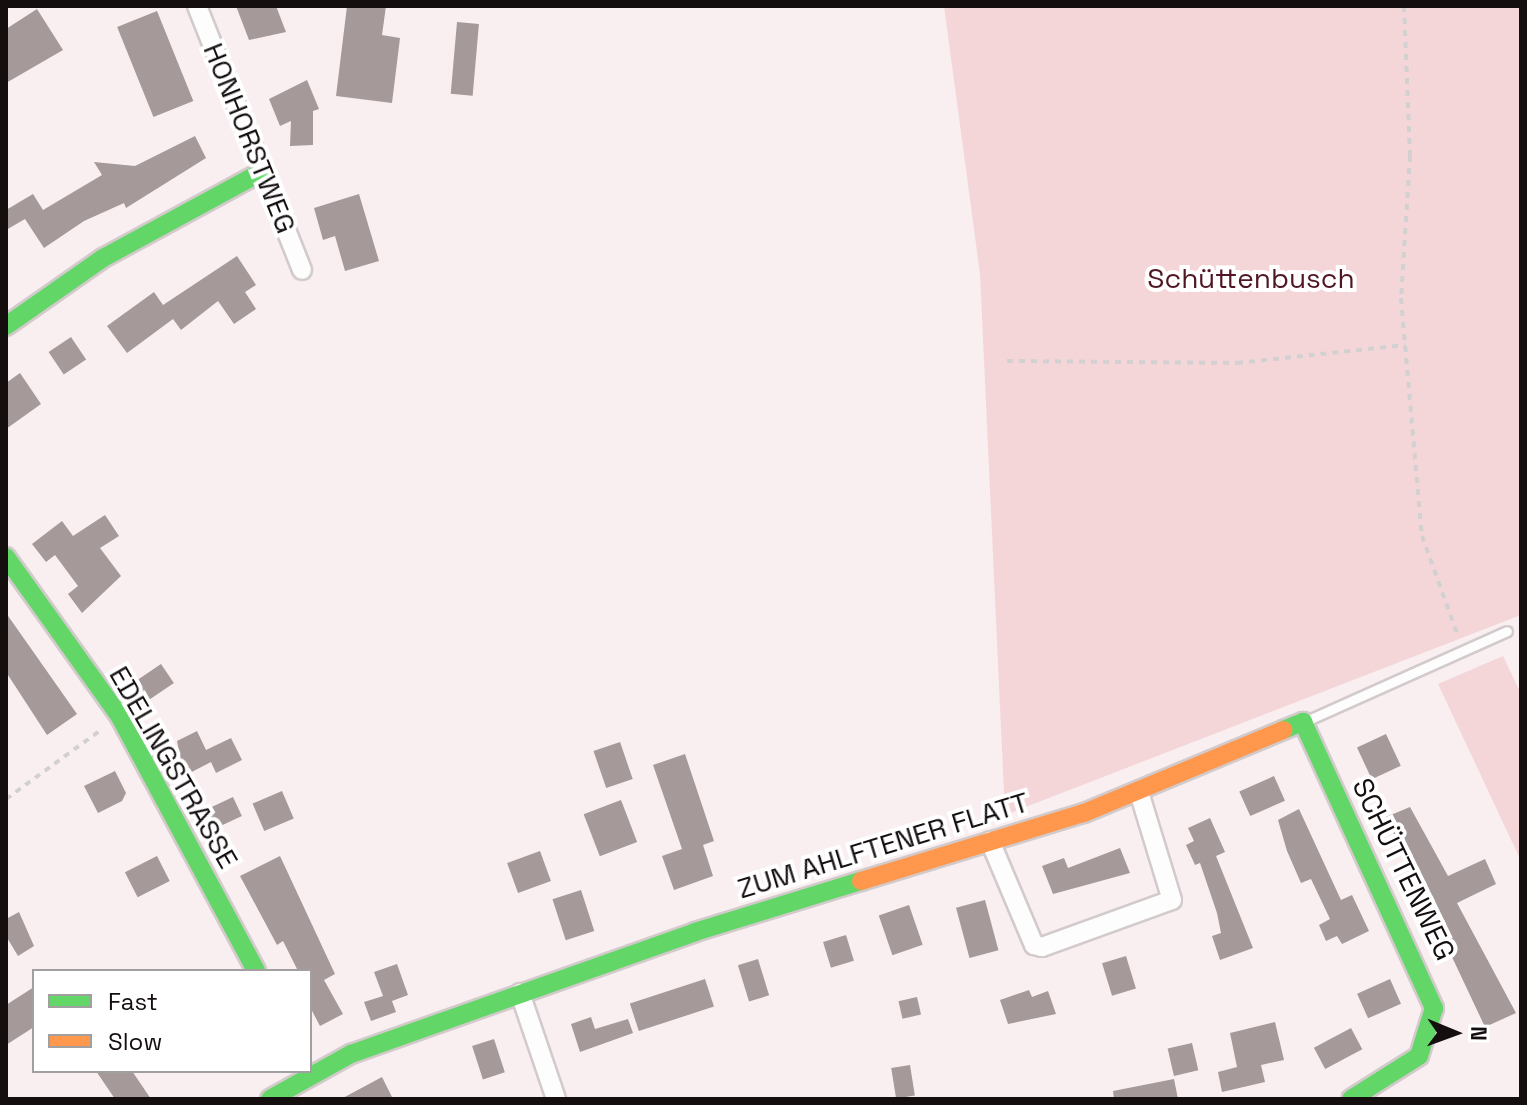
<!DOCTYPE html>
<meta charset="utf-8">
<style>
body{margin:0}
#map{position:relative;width:1527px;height:1105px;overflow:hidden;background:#f9eff0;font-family:"Space Grotesk",sans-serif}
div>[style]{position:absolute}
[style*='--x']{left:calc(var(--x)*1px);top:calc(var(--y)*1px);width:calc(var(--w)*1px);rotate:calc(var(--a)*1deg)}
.green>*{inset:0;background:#f4d6d9}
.building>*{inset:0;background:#a5999a;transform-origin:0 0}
.path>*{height:4px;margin-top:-2px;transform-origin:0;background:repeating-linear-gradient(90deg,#d3d0d1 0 6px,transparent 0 12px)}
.roads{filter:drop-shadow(2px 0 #d2cacb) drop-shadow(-2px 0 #d2cacb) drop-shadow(0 2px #d2cacb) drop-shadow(0 -2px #d2cacb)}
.lane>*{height:9px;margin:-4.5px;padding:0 4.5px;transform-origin:4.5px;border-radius:4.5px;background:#fefdfd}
.street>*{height:18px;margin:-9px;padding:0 9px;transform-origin:9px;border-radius:9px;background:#fefdfd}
.fast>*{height:18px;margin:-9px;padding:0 9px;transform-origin:9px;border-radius:9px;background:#63d668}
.slow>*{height:18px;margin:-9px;padding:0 9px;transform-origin:9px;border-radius:9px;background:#ff974d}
span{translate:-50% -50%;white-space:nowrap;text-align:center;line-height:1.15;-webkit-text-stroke:8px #fff;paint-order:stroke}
.street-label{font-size:28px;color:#140e0f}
.park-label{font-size:28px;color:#501623}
.frame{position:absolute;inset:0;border:8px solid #140e0f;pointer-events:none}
.legend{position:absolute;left:32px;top:969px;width:280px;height:104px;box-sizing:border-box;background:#fff;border:2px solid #a19f9f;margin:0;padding:10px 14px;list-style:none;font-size:24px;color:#140e0f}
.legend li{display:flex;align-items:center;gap:16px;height:40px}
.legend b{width:40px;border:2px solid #a19f9f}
.north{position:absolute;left:1415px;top:993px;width:80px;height:80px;-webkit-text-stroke:6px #fff;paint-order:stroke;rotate:91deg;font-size:22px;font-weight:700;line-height:32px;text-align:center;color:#140e0f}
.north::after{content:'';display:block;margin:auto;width:28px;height:36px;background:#140e0f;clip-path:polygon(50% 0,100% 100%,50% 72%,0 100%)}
</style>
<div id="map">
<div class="green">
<div style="clip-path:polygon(944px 6px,1521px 6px,1521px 615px,1005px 815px,980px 274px)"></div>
<div style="clip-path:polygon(1503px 656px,1521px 694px,1521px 861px,1438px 684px)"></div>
</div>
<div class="building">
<div style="clip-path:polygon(236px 6px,276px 6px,286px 32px,249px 40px)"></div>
<div style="clip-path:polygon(347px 6px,386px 6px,382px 35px,400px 38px,392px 103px,336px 96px)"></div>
<div style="clip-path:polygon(37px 9px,63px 50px,6px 83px,6px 29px)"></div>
<div style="left:157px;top:11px;width:97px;height:43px;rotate:68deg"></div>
<div style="left:457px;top:22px;width:22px;height:72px;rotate:5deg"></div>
<div style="clip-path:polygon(307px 80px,319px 109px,313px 111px,313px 145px,290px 146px,291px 121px,280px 126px,269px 99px)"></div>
<div style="clip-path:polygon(195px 136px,206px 158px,126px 208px,124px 203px,84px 221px,44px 248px,25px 219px,6px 230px,6px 210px,33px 194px,43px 210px,102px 175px,94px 162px,135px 166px)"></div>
<div style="clip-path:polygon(359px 194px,379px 261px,345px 271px,335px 236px,323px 240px,314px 208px)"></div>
<div style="clip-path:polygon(237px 256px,256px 285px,245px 292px,256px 309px,234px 324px,218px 301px,181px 330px,173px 319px,127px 353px,107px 326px,154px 292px,163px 305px)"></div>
<div style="left:71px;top:337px;width:27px;height:27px;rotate:56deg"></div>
<div style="clip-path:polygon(20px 373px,41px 404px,6px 429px,6px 383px)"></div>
<div style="clip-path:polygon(105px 515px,119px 536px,100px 548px,121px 576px,82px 613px,68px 594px,78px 586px,55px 555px,46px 562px,32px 544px,62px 521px,73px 536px)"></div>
<div style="clip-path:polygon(6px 613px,77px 714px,47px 735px,6px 672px)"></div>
<div style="left:161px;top:664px;width:23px;height:36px;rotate:56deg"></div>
<div style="clip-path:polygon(197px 731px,206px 750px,231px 738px,242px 760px,216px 773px,211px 762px,184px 776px,177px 741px)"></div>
<div style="left:1386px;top:734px;width:35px;height:32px;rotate:65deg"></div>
<div style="left:620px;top:742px;width:39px;height:28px;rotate:71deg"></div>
<div style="clip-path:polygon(685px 754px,714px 841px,703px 845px,713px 876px,674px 890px,662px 856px,682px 849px,653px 765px)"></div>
<div style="clip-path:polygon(115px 771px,126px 793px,122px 801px,98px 813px,84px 786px)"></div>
<div style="left:1274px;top:776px;width:27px;height:38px;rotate:66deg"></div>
<div style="left:282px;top:791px;width:30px;height:32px;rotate:67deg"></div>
<div style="left:233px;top:797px;width:21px;height:33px;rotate:65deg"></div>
<div style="left:621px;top:800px;width:45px;height:40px;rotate:69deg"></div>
<div style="clip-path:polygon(1410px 807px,1448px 876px,1485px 859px,1496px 884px,1457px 903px,1516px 1013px,1485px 1027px,1386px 817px)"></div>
<div style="clip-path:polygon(1299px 809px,1341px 900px,1352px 895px,1369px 931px,1342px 944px,1337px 936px,1326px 941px,1319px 925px,1330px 919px,1311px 879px,1301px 883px,1287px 851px,1278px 820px)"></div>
<div style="clip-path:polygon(1210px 818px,1225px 852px,1216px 856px,1253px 948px,1220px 960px,1212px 936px,1221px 933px,1217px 913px,1200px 863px,1195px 865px,1186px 845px,1194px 841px,1188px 828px)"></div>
<div style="clip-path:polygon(1120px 848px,1130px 873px,1053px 894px,1042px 866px,1064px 858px,1068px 868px)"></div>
<div style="left:540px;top:851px;width:32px;height:35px;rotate:70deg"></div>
<div style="left:157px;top:856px;width:28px;height:36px;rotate:63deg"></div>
<div style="clip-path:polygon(280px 856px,335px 974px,324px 980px,343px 1014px,320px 1026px,310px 1007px,310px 971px,298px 971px,283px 941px,277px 945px,240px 876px)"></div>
<div style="left:581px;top:890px;width:43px;height:30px;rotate:72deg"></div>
<div style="left:985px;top:900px;width:52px;height:30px;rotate:75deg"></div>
<div style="left:909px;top:905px;width:42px;height:32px;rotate:71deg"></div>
<div style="clip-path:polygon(19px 912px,34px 946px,18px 956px,6px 936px,6px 919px)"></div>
<div style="left:846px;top:935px;width:27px;height:24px;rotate:73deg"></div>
<div style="left:1126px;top:956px;width:34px;height:25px;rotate:73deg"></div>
<div style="left:758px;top:959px;width:38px;height:21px;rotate:73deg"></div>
<div style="clip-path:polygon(397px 964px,408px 995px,392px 1001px,396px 1012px,371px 1021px,364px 1002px,383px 996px,374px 972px)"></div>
<div style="left:705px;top:979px;width:29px;height:79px;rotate:72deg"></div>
<div style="left:1390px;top:979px;width:27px;height:36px;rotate:66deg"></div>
<div style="clip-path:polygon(34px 987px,34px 1027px,6px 1045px,6px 1005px)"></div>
<div style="clip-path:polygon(1029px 990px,1032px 997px,1048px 991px,1056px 1014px,1008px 1024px,1000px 1000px)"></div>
<div style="left:917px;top:997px;width:18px;height:19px;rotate:77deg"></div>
<div style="clip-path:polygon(591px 1017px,595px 1029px,628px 1019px,633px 1033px,580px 1052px,571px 1024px)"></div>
<div style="clip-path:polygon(1275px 1022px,1284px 1060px,1261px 1065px,1265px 1082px,1222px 1092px,1218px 1072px,1237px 1067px,1230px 1033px)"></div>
<div style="left:1351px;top:1028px;width:24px;height:42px;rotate:62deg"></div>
<div style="left:494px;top:1039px;width:35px;height:23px;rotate:72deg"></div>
<div style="left:1192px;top:1043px;width:28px;height:25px;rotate:77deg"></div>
<div style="left:910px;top:1065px;width:31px;height:19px;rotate:81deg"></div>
<div style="clip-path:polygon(96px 1071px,132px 1071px,151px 1099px,115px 1099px)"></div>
<div style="clip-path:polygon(382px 1077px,393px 1099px,341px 1099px)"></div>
<div style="clip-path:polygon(1174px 1079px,1178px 1099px,1114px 1099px,1113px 1091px)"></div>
</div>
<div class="path">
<div style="--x:1404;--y:6;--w:150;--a:87.7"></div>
<div style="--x:1410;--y:156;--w:142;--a:93.6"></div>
<div style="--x:1401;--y:298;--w:239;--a:85"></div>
<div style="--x:1422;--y:536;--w:106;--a:70.2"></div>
<div style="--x:1007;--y:361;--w:230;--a:0.5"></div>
<div style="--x:1237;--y:363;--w:169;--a:-6.1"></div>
<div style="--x:6;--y:799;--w:117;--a:-36"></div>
</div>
<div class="roads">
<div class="lane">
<div style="--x:1306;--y:721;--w:220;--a:-24.1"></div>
</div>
<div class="street">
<div style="--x:197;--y:6;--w:284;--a:68.3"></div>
<div style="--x:990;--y:841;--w:113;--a:67.1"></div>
<div style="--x:1034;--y:945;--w:8;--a:14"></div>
<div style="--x:1042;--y:947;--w:138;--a:-19.9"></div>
<div style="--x:1172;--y:900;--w:113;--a:-107"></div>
<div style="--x:520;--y:993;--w:112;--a:71.2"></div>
</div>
<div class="fast">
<div style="--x:6;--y:326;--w:118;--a:-35"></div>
<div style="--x:103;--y:258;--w:184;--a:-28.5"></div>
<div style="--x:6;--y:557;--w:196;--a:54.5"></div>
<div style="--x:120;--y:717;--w:288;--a:61.8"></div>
<div style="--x:1283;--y:730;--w:22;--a:-22"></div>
<div style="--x:1303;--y:722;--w:315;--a:65.4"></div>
<div style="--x:1434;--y:1008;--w:50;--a:107.4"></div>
<div style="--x:1419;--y:1056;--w:80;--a:147.7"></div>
<div style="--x:270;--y:1099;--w:93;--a:-29.1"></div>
<div style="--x:351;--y:1054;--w:365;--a:-19.5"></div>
<div style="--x:695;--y:932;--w:174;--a:-17.1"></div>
</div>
<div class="slow">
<div style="--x:861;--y:881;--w:233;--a:-17"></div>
<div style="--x:1084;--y:813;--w:216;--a:-22.6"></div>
</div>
</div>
<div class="street-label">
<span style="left:250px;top:138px;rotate:68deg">HONHORSTWEG</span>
<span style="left:174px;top:767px;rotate:60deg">EDELINGSTRASSE</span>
<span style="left:883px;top:845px;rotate:-17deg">ZUM AHLFTENER FLATT</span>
<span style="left:1404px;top:869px;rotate:64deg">SCHÜTTENWEG</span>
</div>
<div class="park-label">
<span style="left:1251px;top:278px">Schüttenbusch</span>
</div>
<div class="frame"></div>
<ul class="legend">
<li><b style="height:10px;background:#63d668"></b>Fast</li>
<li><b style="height:10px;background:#ff974d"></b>Slow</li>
</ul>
<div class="north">N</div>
</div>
